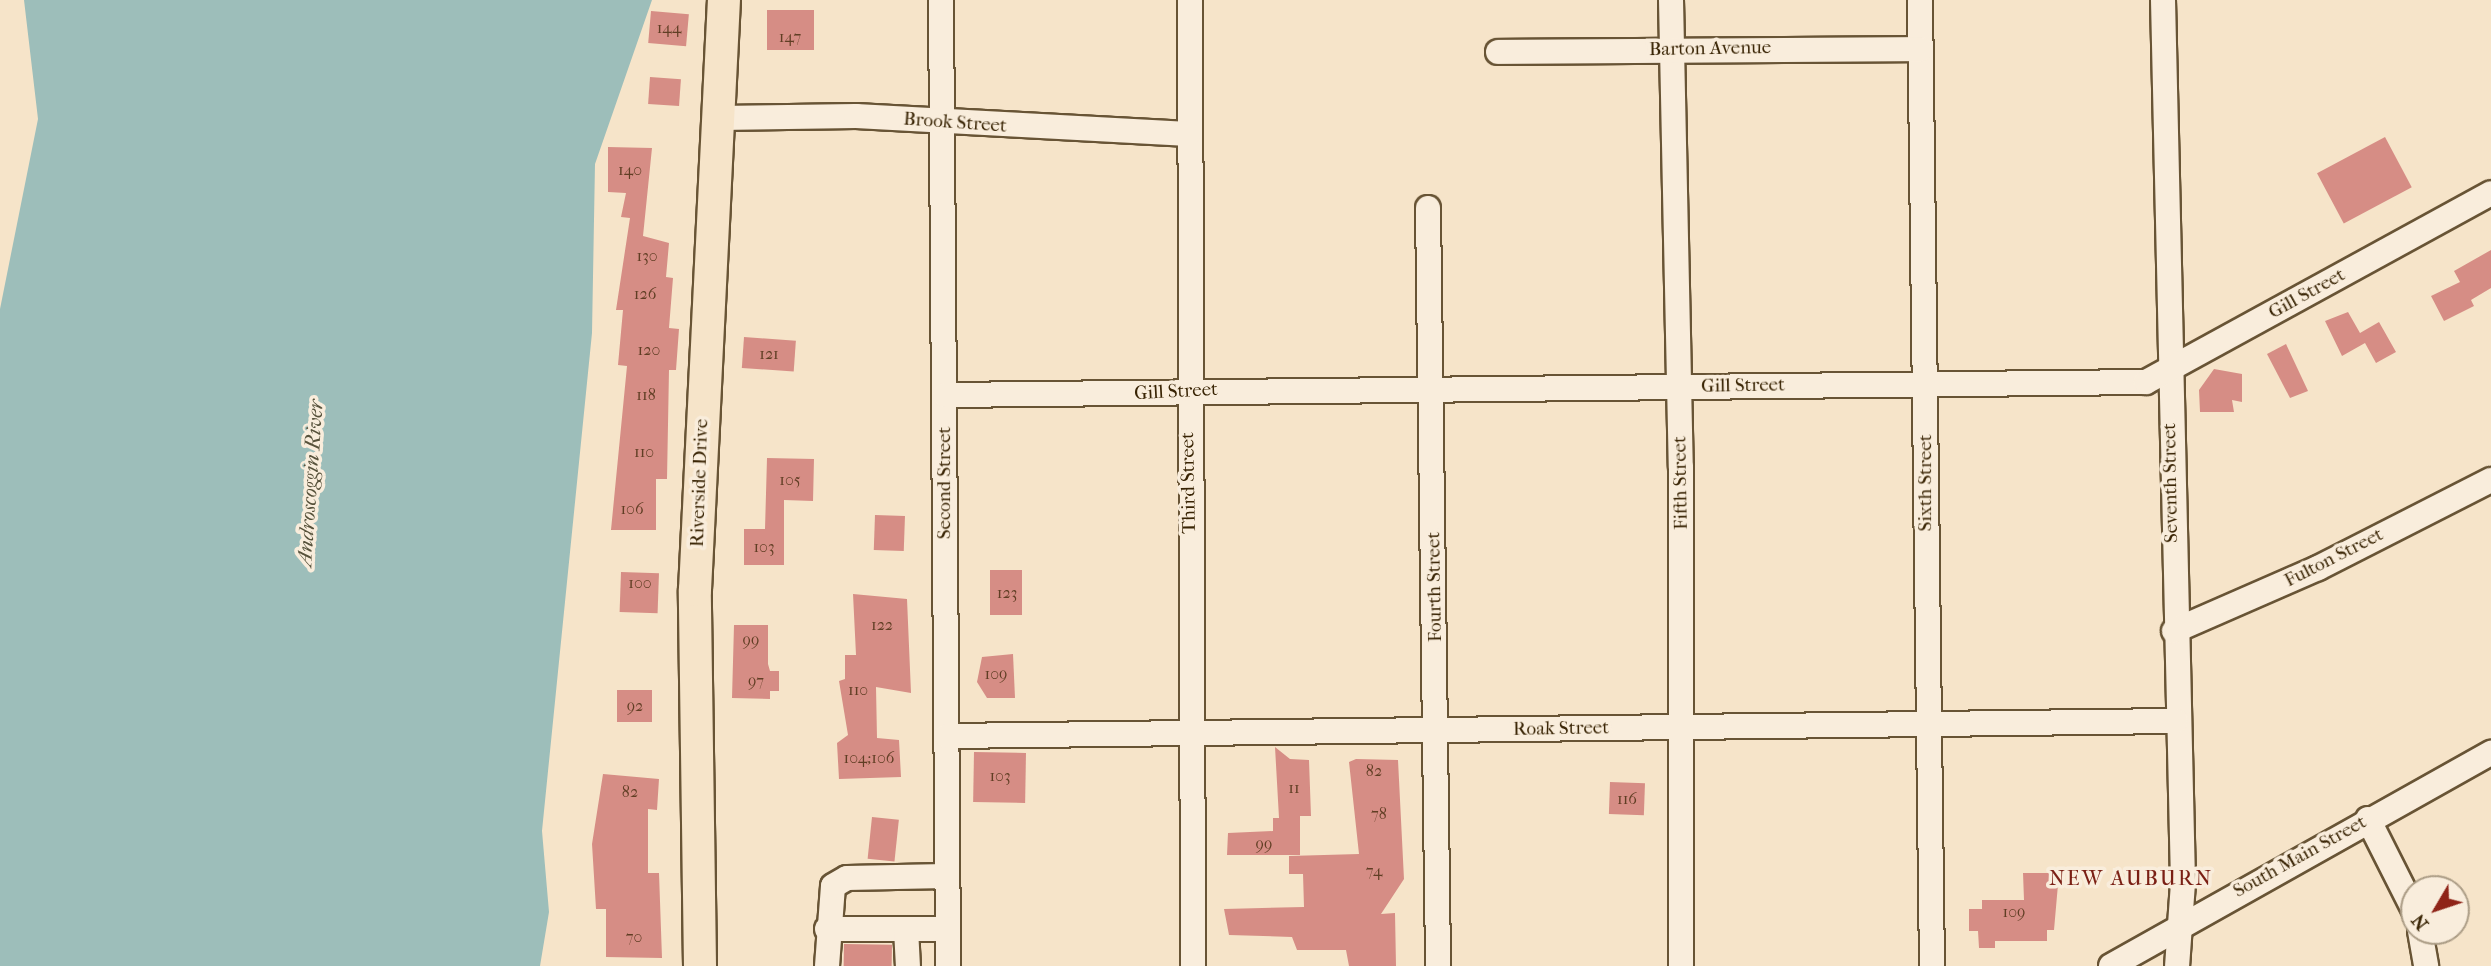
<!DOCTYPE html>
<style>
body{margin:0}
#map{position:relative;width:2491px;height:966px;overflow:hidden;background:#f6e4c9;font-family:"IM FELL French Canon",serif}
div>[style]{position:absolute}
[style*='--x']{left:calc(var(--x)*1px);top:calc(var(--y)*1px);width:calc(var(--w)*1px);rotate:calc(var(--a)*1deg)}
.water>*{inset:0;background:#9dbeba}
.building>*{inset:0;background:#d68d85;transform-origin:0 0}
.roads{filter:drop-shadow(2px 0 #685435) drop-shadow(-2px 0 #685435) drop-shadow(0 2px #685435) drop-shadow(0 -2px #685435)}
.minor>*{height:24px;margin:-12px;padding:0 12px;transform-origin:12px;border-radius:12px;background:#f9eddc}
.major>*{height:32px;margin:-16px;padding:0 16px;transform-origin:16px;border-radius:16px;background:#f6e4c9}
span{translate:-50% -50%;white-space:nowrap;text-align:center;line-height:1.15;-webkit-text-stroke:7px #f9eddc;paint-order:stroke}
.number-label{font-size:16px;color:#603e24}
.number-label span{-webkit-text-stroke-width:0}
.street-label{font-size:19px;color:#392404}
.water-label{font-size:21px;color:#57523b;font-style:italic}
.neighbourhood-label{font-size:21px;color:#7a1f14;letter-spacing:2px}
.north{position:absolute;left:2400px;top:875px;width:70px;height:70px;box-sizing:border-box;background:#f9eddc;border:2px solid #ac9d86;border-radius:50%;rotate:231deg;font-size:19px;font-weight:700;line-height:28px;text-align:center;color:#392404}
.north::after{content:'';display:block;margin:auto;width:24px;height:32px;background:#8f2418;clip-path:polygon(50% 0,100% 100%,50% 72%,0 100%)}
</style>
<div id="map">
<div class="water">
<div style="clip-path:polygon(24px 0,652px 0,595px 164px,592px 333px,542px 831px,549px 912px,540px 966px,0 966px,0 309px,38px 119px)"></div>
</div>
<div class="building">
<div style="left:767px;top:10px;width:47px;height:40px"></div>
<div style="left:651px;top:11px;width:38px;height:32px;rotate:5deg"></div>
<div style="left:650px;top:77px;width:31px;height:27px;rotate:4deg"></div>
<div style="left:2385px;top:137px;width:57px;height:77px;rotate:62deg"></div>
<div style="clip-path:polygon(608px 147px,652px 148px,643px 236px,669px 243px,666px 277px,673px 278px,669px 328px,679px 329px,676px 370px,669px 370px,667px 479px,656px 479px,656px 530px,611px 530px,627px 366px,618px 365px,623px 310px,616px 310px,630px 218px,621px 217px,626px 193px,608px 192px)"></div>
<div style="clip-path:polygon(2491px 250px,2491px 288px,2471px 300px,2474px 306px,2444px 321px,2431px 296px,2460px 282px,2454px 271px)"></div>
<div style="clip-path:polygon(2348px 312px,2360px 333px,2379px 322px,2396px 352px,2376px 363px,2365px 343px,2342px 356px,2325px 321px)"></div>
<div style="left:744px;top:337px;width:52px;height:31px;rotate:4deg"></div>
<div style="clip-path:polygon(2286px 344px,2308px 391px,2290px 398px,2267px 354px)"></div>
<div style="clip-path:polygon(2214px 369px,2242px 374px,2242px 402px,2232px 400px,2234px 412px,2200px 412px,2199px 390px)"></div>
<div style="clip-path:polygon(767px 458px,814px 459px,813px 501px,784px 500px,784px 565px,744px 565px,744px 529px,765px 529px)"></div>
<div style="left:875px;top:515px;width:30px;height:35px;rotate:2deg"></div>
<div style="left:990px;top:570px;width:32px;height:45px"></div>
<div style="left:621px;top:572px;width:38px;height:40px;rotate:2deg"></div>
<div style="clip-path:polygon(853px 594px,907px 599px,911px 693px,876px 687px,877px 738px,899px 740px,901px 777px,839px 779px,837px 743px,848px 735px,839px 681px,845px 679px,845px 655px,856px 655px)"></div>
<div style="clip-path:polygon(734px 625px,768px 625px,768px 664px,770px 671px,779px 671px,779px 691px,770px 691px,770px 699px,732px 698px)"></div>
<div style="clip-path:polygon(1013px 654px,1015px 698px,987px 698px,977px 682px,982px 657px)"></div>
<div style="left:617px;top:690px;width:35px;height:32px"></div>
<div style="clip-path:polygon(1275px 747px,1290px 759px,1309px 760px,1311px 816px,1300px 816px,1300px 855px,1227px 855px,1228px 833px,1273px 831px,1273px 818px,1279px 818px)"></div>
<div style="left:974px;top:752px;width:52px;height:50px;rotate:1deg"></div>
<div style="clip-path:polygon(1356px 759px,1398px 760px,1404px 879px,1381px 914px,1395px 913px,1396px 966px,1349px 966px,1346px 950px,1297px 950px,1292px 937px,1229px 935px,1224px 909px,1304px 907px,1303px 874px,1289px 874px,1289px 856px,1359px 854px,1349px 762px)"></div>
<div style="clip-path:polygon(603px 774px,659px 779px,657px 810px,648px 809px,648px 873px,659px 873px,662px 958px,606px 957px,606px 909px,596px 909px,592px 844px)"></div>
<div style="left:1610px;top:782px;width:35px;height:32px;rotate:2deg"></div>
<div style="left:872px;top:817px;width:27px;height:42px;rotate:6deg"></div>
<div style="clip-path:polygon(2023px 873px,2059px 873px,2054px 930px,2047px 930px,2047px 941px,1995px 941px,1995px 948px,1979px 948px,1978px 931px,1969px 931px,1969px 909px,1982px 909px,1982px 900px,2024px 900px)"></div>
<div style="left:844px;top:944px;width:48px;height:22px;rotate:1deg"></div>
</div>
<div class="roads">
<div class="minor">
<div style="--x:941;--y:0;--w:966;--a:89.58"></div>
<div style="--x:1190;--y:0;--w:966;--a:89.82"></div>
<div style="--x:1671;--y:0;--w:467;--a:88.8"></div>
<div style="--x:1681;--y:467;--w:499;--a:90"></div>
<div style="--x:1920;--y:0;--w:966;--a:89.29"></div>
<div style="--x:2163;--y:0;--w:883;--a:88.7"></div>
<div style="--x:2183;--y:883;--w:83;--a:94.1"></div>
<div style="--x:1498;--y:52;--w:423;--a:-0.4"></div>
<div style="--x:720;--y:118;--w:136;--a:-0.8"></div>
<div style="--x:856;--y:116;--w:333;--a:3.1"></div>
<div style="--x:1428;--y:208;--w:758;--a:89.24"></div>
<div style="--x:945;--y:395;--w:1201;--a:-0.62"></div>
<div style="--x:2146;--y:382;--w:393;--a:-28.7"></div>
<div style="--x:2174;--y:631;--w:157;--a:-23.6"></div>
<div style="--x:2318;--y:568;--w:194;--a:-27"></div>
<div style="--x:947;--y:736;--w:1229;--a:-0.7"></div>
<div style="--x:2368;--y:819;--w:102;--a:63.2"></div>
<div style="--x:827;--y:929;--w:121;--a:0"></div>
<div style="--x:906;--y:929;--w:37;--a:87"></div>
<div style="--x:2420;--y:931;--w:36;--a:80"></div>
<div style="--x:827;--y:966;--w:80;--a:-85.7"></div>
<div style="--x:833;--y:886;--w:16;--a:-30"></div>
<div style="--x:847;--y:878;--w:99;--a:-1.2"></div>
<div style="--x:2111;--y:966;--w:436;--a:-29.3"></div>
</div>
<div class="major">
<div style="--x:700;--y:966;--w:376;--a:-90.8"></div>
<div style="--x:695;--y:590;--w:591;--a:-87.19"></div>
</div>
</div>
<div class="number-label">
<span style="left:669px;top:28px">144</span>
<span style="left:790px;top:37px">147</span>
<span style="left:630px;top:170px">140</span>
<span style="left:647px;top:256px">130</span>
<span style="left:645px;top:294px">126</span>
<span style="left:649px;top:350px">120</span>
<span style="left:769px;top:354px">121</span>
<span style="left:646px;top:395px">118</span>
<span style="left:644px;top:452px">110</span>
<span style="left:790px;top:480px">105</span>
<span style="left:632px;top:509px">106</span>
<span style="left:764px;top:547px">103</span>
<span style="left:640px;top:583px">100</span>
<span style="left:1007px;top:593px">123</span>
<span style="left:882px;top:625px">122</span>
<span style="left:751px;top:640px">99</span>
<span style="left:996px;top:674px">109</span>
<span style="left:756px;top:681px">97</span>
<span style="left:858px;top:690px">110</span>
<span style="left:635px;top:706px">92</span>
<span style="left:869px;top:758px">104;106</span>
<span style="left:1374px;top:771px">82</span>
<span style="left:1000px;top:776px">103</span>
<span style="left:1294px;top:788px">11</span>
<span style="left:630px;top:792px">82</span>
<span style="left:1627px;top:799px">116</span>
<span style="left:1379px;top:814px">78</span>
<span style="left:1264px;top:844px">99</span>
<span style="left:1374px;top:871px">74</span>
<span style="left:2014px;top:912px">109</span>
<span style="left:634px;top:937px">70</span>
</div>
<div class="street-label">
<span style="left:1710px;top:49px;rotate:-1deg">Barton Avenue</span>
<span style="left:955px;top:123px;rotate:4deg">Brook Street</span>
<span style="left:2307px;top:294px;rotate:-29deg">Gill Street</span>
<span style="left:1743px;top:386px;rotate:-1deg">Gill Street</span>
<span style="left:1176px;top:392px;rotate:-3deg">Gill Street</span>
<span style="left:700px;top:483px;rotate:-88deg">Riverside Drive</span>
<span style="left:945px;top:483px;rotate:-90deg">Second Street</span>
<span style="left:1189px;top:483px;rotate:-91deg">Third Street</span>
<span style="left:1681px;top:483px;rotate:-91deg">Fifth Street</span>
<span style="left:1926px;top:483px;rotate:-90deg">Sixth Street</span>
<span style="left:2171px;top:483px;rotate:-91deg">Seventh Street</span>
<span style="left:2334px;top:558px;rotate:-27deg">Fulton Street</span>
<span style="left:1435px;top:587px;rotate:-91deg">Fourth Street</span>
<span style="left:1561px;top:729px;rotate:-1deg">Roak Street</span>
<span style="left:2300px;top:857px;rotate:-29deg">South Main Street</span>
</div>
<div class="water-label">
<span style="left:310px;top:483px;rotate:-86deg">Androscoggin River</span>
</div>
<div class="neighbourhood-label">
<span style="left:2131px;top:878px">NEW AUBURN</span>
</div>
<div class="north">N</div>
</div>
